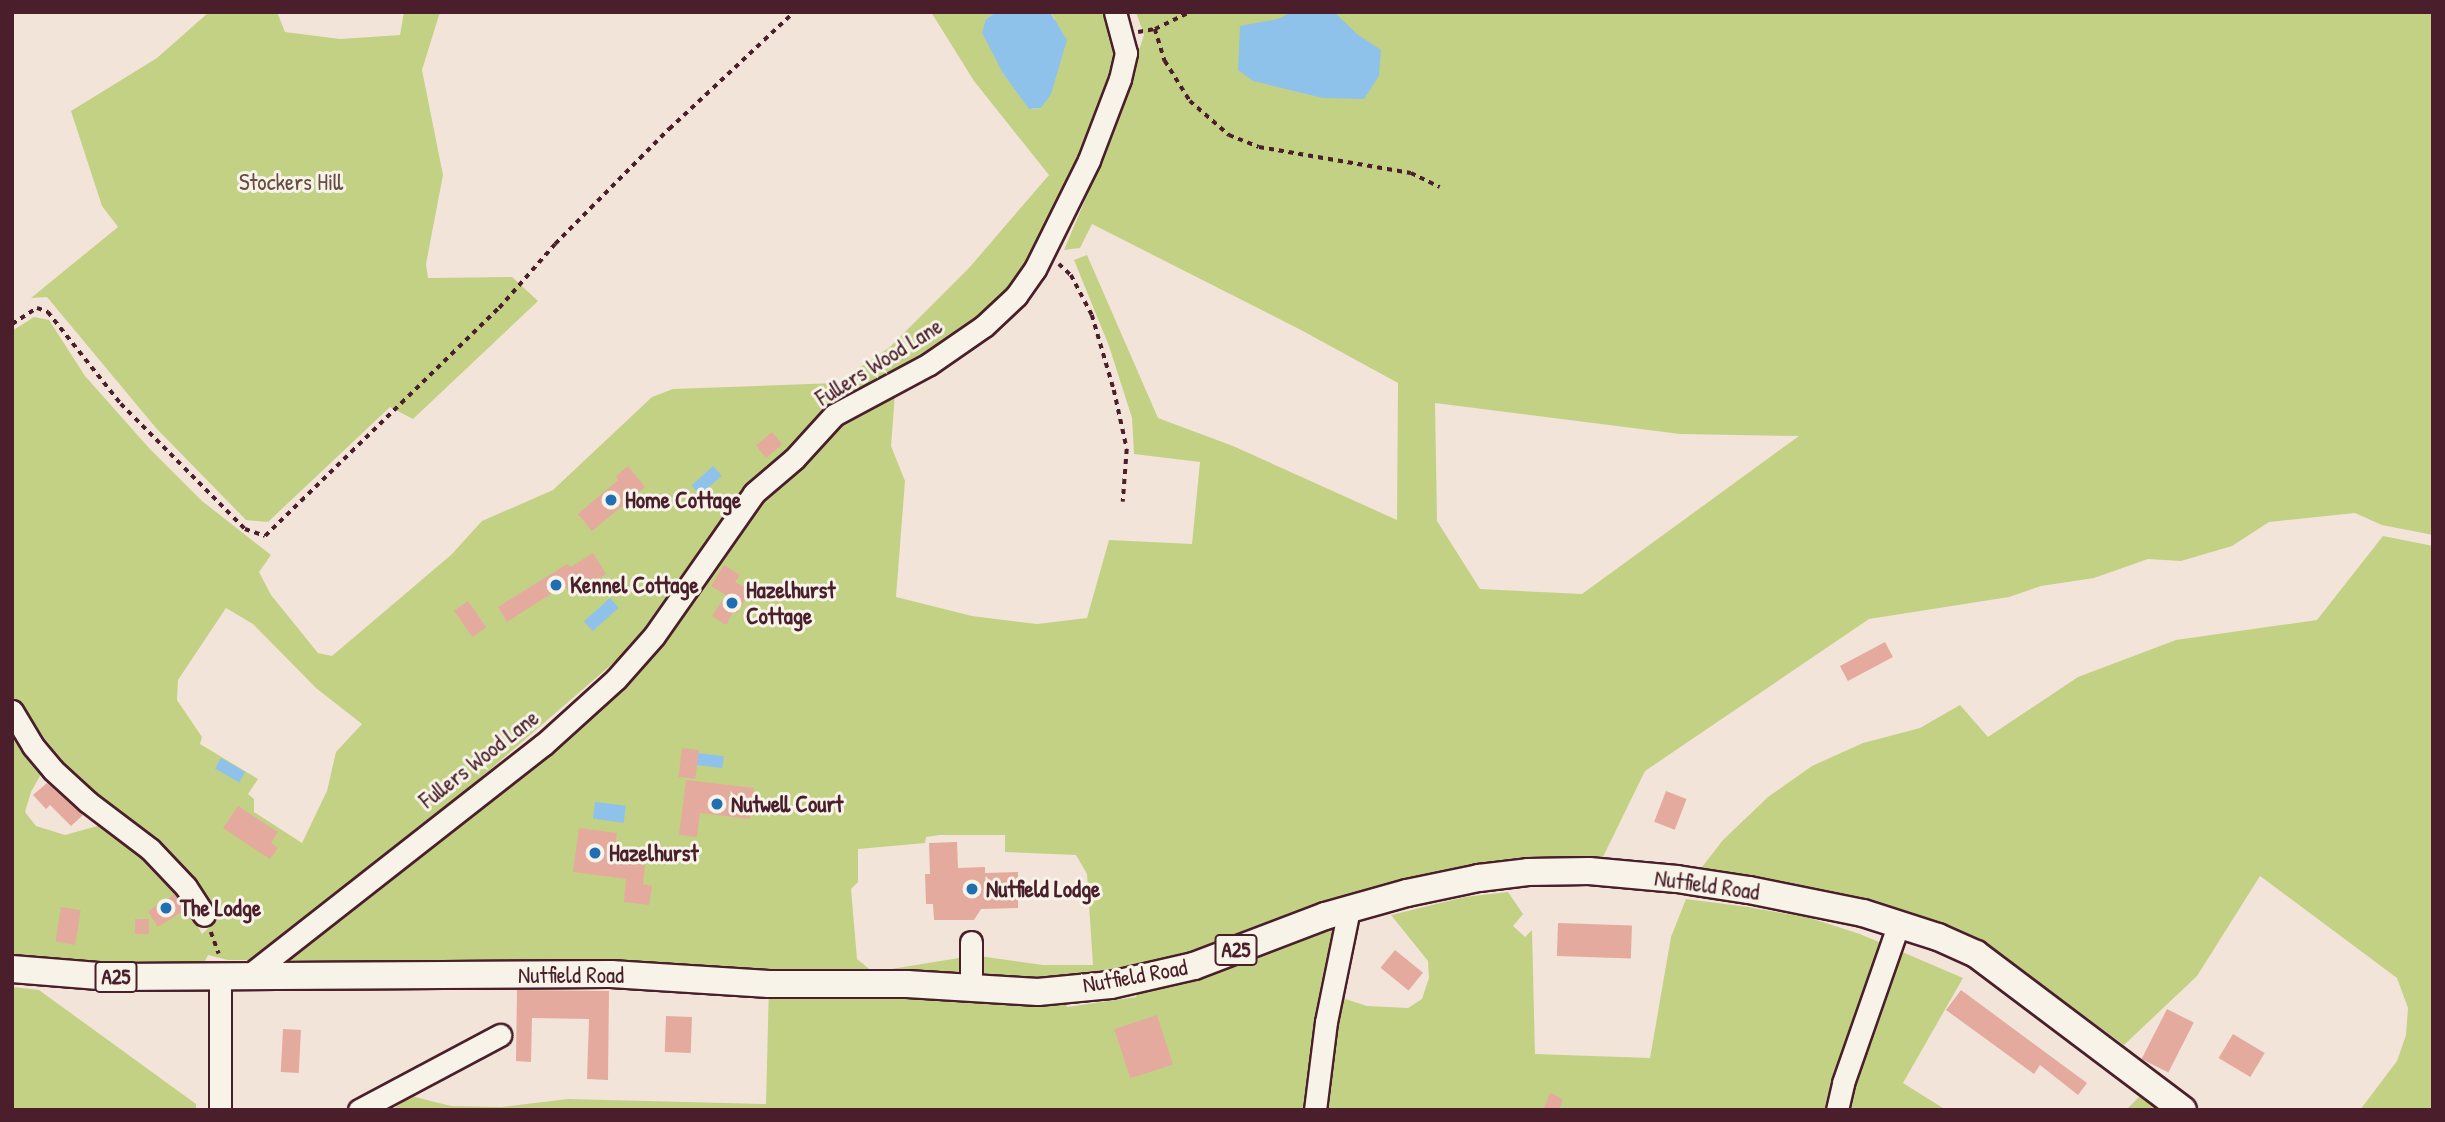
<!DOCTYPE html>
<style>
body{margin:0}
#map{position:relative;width:2445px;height:1122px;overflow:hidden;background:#f3e4d9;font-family:"Patrick Hand",sans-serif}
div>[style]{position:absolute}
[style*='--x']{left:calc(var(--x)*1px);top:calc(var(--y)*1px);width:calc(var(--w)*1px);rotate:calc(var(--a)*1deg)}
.green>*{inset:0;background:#c3d185}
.water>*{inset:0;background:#8ec2eb;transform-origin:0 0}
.building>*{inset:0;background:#e4aa9e;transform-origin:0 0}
.path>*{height:3.5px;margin-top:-1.75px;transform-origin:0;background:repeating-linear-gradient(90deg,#4a1f2b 0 5px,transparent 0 10px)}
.roads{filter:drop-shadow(2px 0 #4a1f2b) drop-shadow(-2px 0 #4a1f2b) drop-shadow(0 2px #4a1f2b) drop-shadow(0 -2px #4a1f2b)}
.minor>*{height:21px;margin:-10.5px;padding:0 10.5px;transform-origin:10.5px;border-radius:10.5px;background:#f7f3e8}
.major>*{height:26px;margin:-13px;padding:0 13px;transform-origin:13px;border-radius:13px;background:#f7f3e8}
.dots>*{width:19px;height:19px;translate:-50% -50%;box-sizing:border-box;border:4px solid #f7f3e8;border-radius:50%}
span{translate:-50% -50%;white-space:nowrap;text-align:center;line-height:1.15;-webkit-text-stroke:6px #f7f3e8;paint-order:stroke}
.shield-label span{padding:2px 5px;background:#f7f3e8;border:2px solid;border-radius:5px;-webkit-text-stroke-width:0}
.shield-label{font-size:21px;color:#4a1f2b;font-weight:700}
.park-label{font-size:23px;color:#684c42}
.street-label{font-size:23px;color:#4a1f2b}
.poi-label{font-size:23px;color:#4a1f2b;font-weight:700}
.left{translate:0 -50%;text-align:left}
.frame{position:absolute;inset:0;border:14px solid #4a1f2b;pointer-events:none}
</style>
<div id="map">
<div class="green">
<div style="clip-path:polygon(209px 12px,277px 12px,285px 32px,340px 39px,400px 35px,404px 12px,440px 12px,422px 70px,443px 175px,426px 264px,428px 278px,512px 277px,538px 301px,413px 419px,390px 407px,268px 522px,246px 520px,156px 428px,47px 297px,31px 298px,118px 227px,102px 206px,71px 111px,157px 58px)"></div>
<div style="clip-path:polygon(evenodd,931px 12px,996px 12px,986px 19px,1004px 75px,1030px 109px,1041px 108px,1055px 19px,1050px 12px,1103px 12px,1111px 32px,1118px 61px,1103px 108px,1033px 252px,1004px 297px,968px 327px,917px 362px,825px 408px,803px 441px,634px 645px,448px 806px,254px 960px,228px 960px,208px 955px,203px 965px,12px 959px,12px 730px,42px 772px,31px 792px,25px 812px,36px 826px,65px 835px,101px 825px,109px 830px,119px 829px,175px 884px,202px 934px,214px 923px,199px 896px,67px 766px,12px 698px,12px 331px,34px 317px,49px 320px,85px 376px,149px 448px,202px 501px,271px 555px,259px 572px,271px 595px,318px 653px,332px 656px,451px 555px,482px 521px,553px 490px,652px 397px,673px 389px,837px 383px,890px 347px,969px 268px,1049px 175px,974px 81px,931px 12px,226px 608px,253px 624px,316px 688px,362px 724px,336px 752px,327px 791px,302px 843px,254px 812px,254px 799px,248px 794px,258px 779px,200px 744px,202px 737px,177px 700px,178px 680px,226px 608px)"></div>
<div style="clip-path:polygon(evenodd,1136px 12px,2433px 12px,2433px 535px,2382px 525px,2355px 513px,2269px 522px,2232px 546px,2181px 561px,2148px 559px,2094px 578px,2041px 586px,2009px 597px,1869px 619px,1645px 771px,1600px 863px,1512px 864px,1170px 961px,1086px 979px,990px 979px,985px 975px,979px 956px,1043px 965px,1093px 965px,1087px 874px,1076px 855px,1005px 852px,1005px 835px,940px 835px,926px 837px,925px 843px,858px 849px,858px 882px,851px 889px,857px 959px,873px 972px,965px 957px,961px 976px,713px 975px,684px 964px,276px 964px,394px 871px,411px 863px,415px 850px,632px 680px,691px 605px,766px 496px,838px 425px,895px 394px,891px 446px,905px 481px,896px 597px,972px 616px,1037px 624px,1087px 618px,1109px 540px,1192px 544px,1200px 462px,1134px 454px,1132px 418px,1109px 346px,1074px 260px,1087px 255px,1158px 418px,1233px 446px,1397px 520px,1398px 383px,1301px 330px,1092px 224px,1080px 248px,1064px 250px,1104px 155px,1144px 35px,1136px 12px,1435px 403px,1680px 434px,1799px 436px,1582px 594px,1480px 589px,1437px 521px,1435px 403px)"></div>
<div style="clip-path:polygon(2383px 536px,2433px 546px,2433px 1110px,2360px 1110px,2397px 1061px,2406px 1035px,2408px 1008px,2397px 978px,2260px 876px,2197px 976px,2124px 1045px,1985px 943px,1935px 922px,1872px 903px,1699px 871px,1723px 840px,1768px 797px,1812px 766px,1863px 743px,1920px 728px,1960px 705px,1988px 737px,2078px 677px,2176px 640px,2317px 620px)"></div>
<div style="clip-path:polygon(1508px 892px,1523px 914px,1513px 926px,1525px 937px,1532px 930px,1535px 1054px,1650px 1058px,1671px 937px,1686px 899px,1748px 907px,1810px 918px,1860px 934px,1963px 978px,1903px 1083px,1946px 1110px,392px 1110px,411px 1096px,451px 1106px,501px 1107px,568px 1099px,766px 1104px,769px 984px,1058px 988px,1067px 1007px,1136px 997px,1140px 986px,1333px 929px,1335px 990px,1345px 999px,1367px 1006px,1408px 1008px,1422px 999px,1429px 978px,1428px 961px,1391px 915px,1465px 897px)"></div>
<div style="clip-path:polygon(12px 987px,39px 990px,196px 1104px,196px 1110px,12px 1110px)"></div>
<div style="clip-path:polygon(2141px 1095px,2159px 1110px,2126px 1110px)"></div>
</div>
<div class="water">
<div style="clip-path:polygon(996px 12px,1050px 12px,1067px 40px,1051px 94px,1041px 108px,1029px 109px,1004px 75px,982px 33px,986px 19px)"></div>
<div style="clip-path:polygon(1292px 12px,1334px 12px,1357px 34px,1381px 50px,1379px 76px,1364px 99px,1323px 98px,1253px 81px,1238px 70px,1240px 26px,1278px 19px)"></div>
<div style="left:713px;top:466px;width:13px;height:29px;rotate:48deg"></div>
<div style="left:610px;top:598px;width:13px;height:35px;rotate:48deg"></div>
<div style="left:698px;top:753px;width:26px;height:12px;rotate:7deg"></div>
<div style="left:221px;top:758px;width:28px;height:12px;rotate:30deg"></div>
<div style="left:595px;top:802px;width:31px;height:17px;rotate:7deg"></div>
</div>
<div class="building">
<div style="left:772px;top:432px;width:16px;height:21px;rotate:50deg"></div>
<div style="clip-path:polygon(628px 466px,645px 487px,592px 531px,578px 514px,618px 480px,616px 476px)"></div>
<div style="clip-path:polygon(593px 553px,606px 574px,591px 584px,587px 579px,568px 591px,565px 585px,507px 622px,498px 607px,567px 564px,571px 567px)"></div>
<div style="clip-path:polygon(724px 565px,740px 575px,735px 582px,751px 591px,737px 613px,734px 611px,726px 625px,712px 616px,726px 595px,711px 586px)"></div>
<div style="left:468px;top:601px;width:32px;height:17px;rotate:55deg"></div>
<div style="left:1885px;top:642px;width:17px;height:51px;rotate:62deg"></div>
<div style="left:682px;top:748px;width:17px;height:29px;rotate:7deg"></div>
<div style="clip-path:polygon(686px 780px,754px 788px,750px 819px,700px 813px,697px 837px,679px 835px)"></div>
<div style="clip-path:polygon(47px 783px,83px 815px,71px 826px,50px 805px,46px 809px,33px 795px)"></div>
<div style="left:1666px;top:791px;width:22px;height:33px;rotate:21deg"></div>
<div style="clip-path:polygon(238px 806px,278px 832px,271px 843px,278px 848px,270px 859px,223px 828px)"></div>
<div style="clip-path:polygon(579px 828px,617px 833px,613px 861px,645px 865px,643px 884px,652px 886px,649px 905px,624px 902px,626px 879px,573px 872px)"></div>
<div style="clip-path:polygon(957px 842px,958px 868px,985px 867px,985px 873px,1018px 872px,1018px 908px,981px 909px,974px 920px,934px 920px,933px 904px,926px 904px,925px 874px,930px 874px,929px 843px)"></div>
<div style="left:175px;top:894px;width:19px;height:32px;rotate:58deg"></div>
<div style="left:61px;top:907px;width:20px;height:35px;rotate:9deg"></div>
<div style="left:135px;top:919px;width:14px;height:15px"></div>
<div style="left:1558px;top:923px;width:74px;height:33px;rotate:2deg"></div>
<div style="left:1395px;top:950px;width:36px;height:23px;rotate:39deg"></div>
<div style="clip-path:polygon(517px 990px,609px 991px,608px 1080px,587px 1079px,589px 1019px,532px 1018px,531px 1062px,516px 1061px)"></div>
<div style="clip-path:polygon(1961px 990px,2087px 1083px,2078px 1095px,2040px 1065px,2034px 1074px,1946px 1010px)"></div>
<div style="left:2167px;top:1009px;width:30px;height:56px;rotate:27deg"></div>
<div style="left:1157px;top:1015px;width:52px;height:45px;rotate:72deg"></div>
<div style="left:666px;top:1016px;width:26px;height:36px;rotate:2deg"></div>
<div style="left:283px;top:1029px;width:18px;height:43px;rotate:3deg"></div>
<div style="left:2233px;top:1034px;width:37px;height:28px;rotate:31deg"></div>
<div style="clip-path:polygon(1550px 1093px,1563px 1099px,1559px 1110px,1543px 1110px)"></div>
</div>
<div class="path">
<div style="--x:1155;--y:29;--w:34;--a:73"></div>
<div style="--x:1165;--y:61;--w:47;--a:58"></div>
<div style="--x:1190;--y:101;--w:52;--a:41.1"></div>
<div style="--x:1229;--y:135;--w:32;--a:22"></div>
<div style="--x:1259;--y:147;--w:154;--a:9.7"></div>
<div style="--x:1411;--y:173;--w:32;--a:26"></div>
<div style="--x:1138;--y:32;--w:17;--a:-10"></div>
<div style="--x:1155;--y:29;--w:39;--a:-26"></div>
<div style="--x:1059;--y:264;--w:16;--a:43"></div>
<div style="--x:1071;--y:275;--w:45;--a:62.3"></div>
<div style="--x:1092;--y:315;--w:78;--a:73.7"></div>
<div style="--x:1114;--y:390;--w:60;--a:77.6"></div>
<div style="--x:1127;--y:449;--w:53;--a:94.3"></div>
<div style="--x:12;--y:324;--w:30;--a:-33"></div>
<div style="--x:37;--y:308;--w:12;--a:20"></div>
<div style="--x:48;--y:312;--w:117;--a:51.6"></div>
<div style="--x:121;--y:404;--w:176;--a:45.2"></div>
<div style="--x:245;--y:529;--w:21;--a:19"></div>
<div style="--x:265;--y:536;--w:327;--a:-44.3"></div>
<div style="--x:499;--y:308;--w:85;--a:-48.8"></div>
<div style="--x:555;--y:244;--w:162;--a:-45.3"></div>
<div style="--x:669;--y:129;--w:171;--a:-43.1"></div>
<div style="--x:211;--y:932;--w:23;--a:70"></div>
</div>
<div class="roads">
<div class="minor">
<div style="--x:12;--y:711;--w:41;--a:59"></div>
<div style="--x:33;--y:746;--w:31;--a:50"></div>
<div style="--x:53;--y:770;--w:47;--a:42.4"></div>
<div style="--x:88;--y:802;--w:78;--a:37.2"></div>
<div style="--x:150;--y:849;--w:52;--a:46.5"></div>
<div style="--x:186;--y:887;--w:33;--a:57"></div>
<div style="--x:248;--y:976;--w:375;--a:-38.1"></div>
<div style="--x:543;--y:745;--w:98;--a:-42.1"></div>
<div style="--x:616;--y:679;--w:57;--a:-48.5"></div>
<div style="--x:654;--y:636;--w:174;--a:-55"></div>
<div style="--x:754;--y:493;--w:52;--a:-40.4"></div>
<div style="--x:794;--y:459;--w:59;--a:-47.7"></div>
<div style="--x:834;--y:415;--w:108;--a:-28.2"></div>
<div style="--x:929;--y:364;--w:67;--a:-34.6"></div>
<div style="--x:984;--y:326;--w:44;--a:-43.2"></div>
<div style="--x:1016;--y:296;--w:33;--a:-55"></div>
<div style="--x:1035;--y:269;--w:122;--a:-63.6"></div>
<div style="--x:1089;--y:160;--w:87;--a:-69.1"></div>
<div style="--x:1120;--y:79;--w:27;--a:-77"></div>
<div style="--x:1126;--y:53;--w:42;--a:-105"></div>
<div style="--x:971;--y:988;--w:46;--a:-90"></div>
<div style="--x:220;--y:1110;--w:133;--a:-90"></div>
<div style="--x:359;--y:1110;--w:160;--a:-28"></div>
<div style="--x:1315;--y:1110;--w:89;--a:-82.9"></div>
<div style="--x:1326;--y:1022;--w:115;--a:-78.5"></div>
<div style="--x:1837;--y:1110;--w:28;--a:-77"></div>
<div style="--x:1843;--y:1083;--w:170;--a:-70.7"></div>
</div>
<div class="major">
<div style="--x:12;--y:969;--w:99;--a:4.6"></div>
<div style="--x:111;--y:977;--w:500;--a:-0.34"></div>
<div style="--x:611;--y:974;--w:158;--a:3.6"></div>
<div style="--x:769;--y:984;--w:138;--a:0"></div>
<div style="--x:907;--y:984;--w:131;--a:3.5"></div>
<div style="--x:1038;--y:992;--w:73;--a:-5.5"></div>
<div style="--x:1111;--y:985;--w:85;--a:-12.9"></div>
<div style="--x:1194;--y:966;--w:140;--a:-20.9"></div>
<div style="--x:1325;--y:916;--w:85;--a:-15.7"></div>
<div style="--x:1407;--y:893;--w:74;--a:-11.8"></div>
<div style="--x:1479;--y:878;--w:49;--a:-7"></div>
<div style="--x:1528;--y:872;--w:61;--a:-0.9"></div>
<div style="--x:1589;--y:871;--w:88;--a:5.2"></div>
<div style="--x:1677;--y:879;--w:73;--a:8.7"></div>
<div style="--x:1749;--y:890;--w:116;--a:11.4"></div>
<div style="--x:1863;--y:913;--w:79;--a:17.7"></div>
<div style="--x:1938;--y:937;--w:42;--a:24.1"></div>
<div style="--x:1976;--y:954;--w:259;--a:37"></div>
</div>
</div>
<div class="dots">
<div style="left:611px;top:500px;background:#1f6fb2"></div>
<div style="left:556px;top:585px;background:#1f6fb2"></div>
<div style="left:732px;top:603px;background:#1f6fb2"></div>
<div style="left:717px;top:804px;background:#1f6fb2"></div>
<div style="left:595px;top:853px;background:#1f6fb2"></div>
<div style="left:972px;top:889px;background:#1f6fb2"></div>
<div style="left:166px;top:908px;background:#1f6fb2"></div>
</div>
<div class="shield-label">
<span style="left:1236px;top:950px">A25</span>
<span style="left:116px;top:977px">A25</span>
</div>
<div class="park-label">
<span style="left:291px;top:182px">Stockers Hill</span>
</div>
<div class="street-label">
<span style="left:879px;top:362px;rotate:-32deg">Fullers Wood Lane</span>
<span style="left:479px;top:759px;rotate:-38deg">Fullers Wood Lane</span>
<span style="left:1707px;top:885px;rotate:8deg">Nutfield Road</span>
<span style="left:571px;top:975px">Nutfield Road</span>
<span style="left:1135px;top:976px;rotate:-10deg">Nutfield Road</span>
</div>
<div class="poi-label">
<span class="left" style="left:625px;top:500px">Home Cottage</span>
<span class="left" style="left:570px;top:585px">Kennel Cottage</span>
<span class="left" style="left:746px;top:603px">Hazelhurst<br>Cottage</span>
<span class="left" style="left:731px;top:804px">Nutwell Court</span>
<span class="left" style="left:609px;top:853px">Hazelhurst</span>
<span class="left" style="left:986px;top:889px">Nutfield Lodge</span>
<span class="left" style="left:180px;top:908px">The Lodge</span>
</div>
<div class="frame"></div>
</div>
